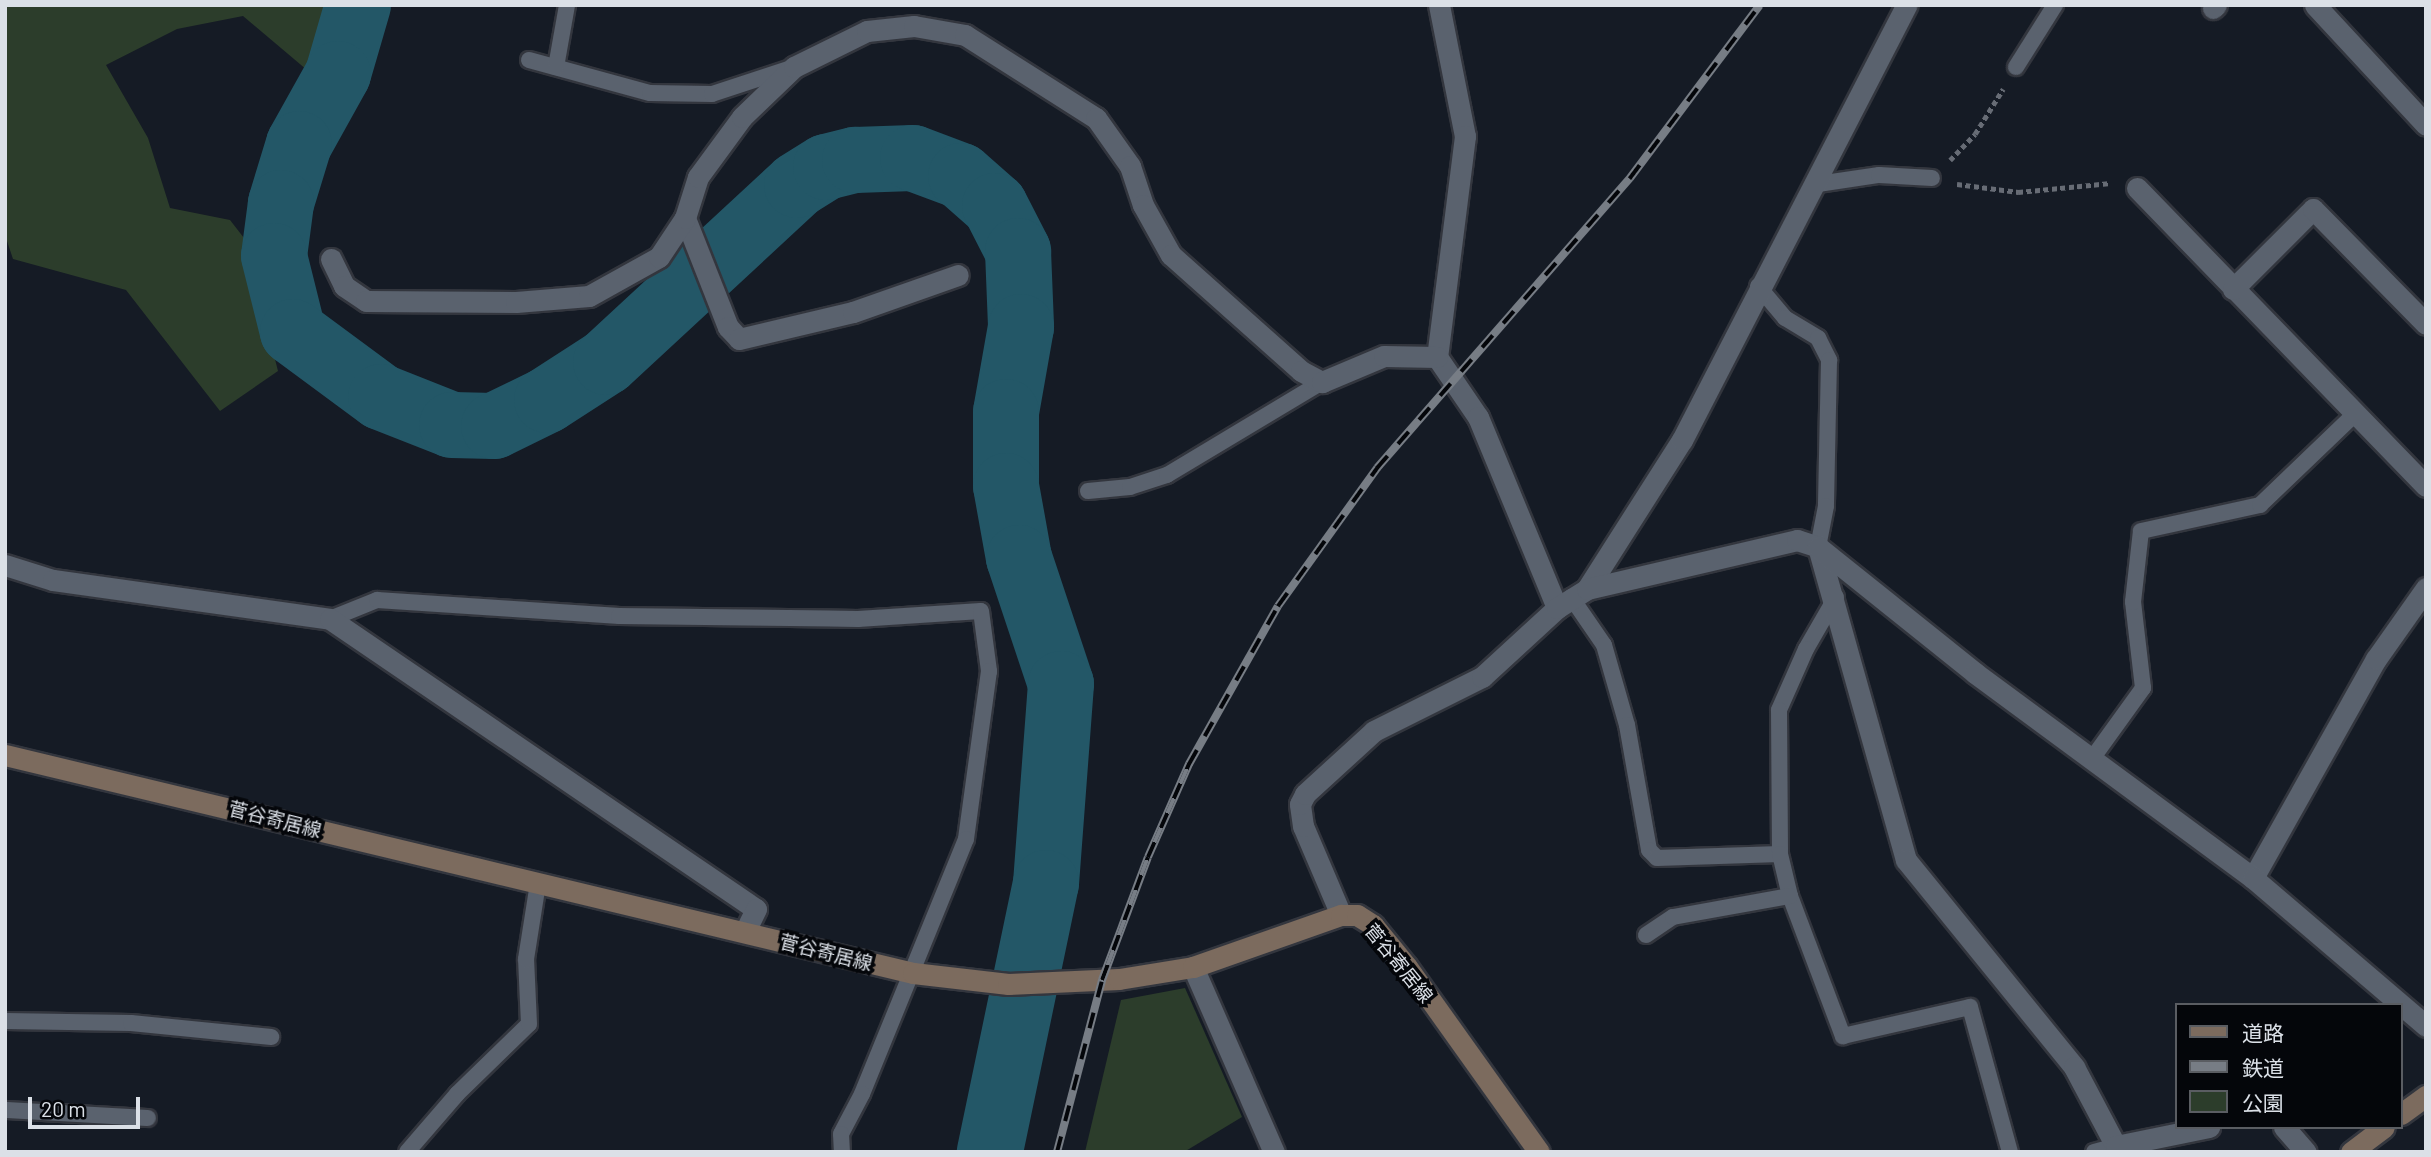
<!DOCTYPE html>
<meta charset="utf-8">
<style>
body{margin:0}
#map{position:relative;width:2431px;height:1157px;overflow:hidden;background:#151b25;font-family:Barlow,"Noto Sans JP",sans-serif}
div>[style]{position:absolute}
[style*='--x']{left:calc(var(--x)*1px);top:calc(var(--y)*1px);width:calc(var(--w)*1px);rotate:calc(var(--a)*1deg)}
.green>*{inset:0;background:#2c3d2b}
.river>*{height:66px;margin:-33px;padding:0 33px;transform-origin:33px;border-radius:33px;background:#235767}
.path>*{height:4.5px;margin-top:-2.25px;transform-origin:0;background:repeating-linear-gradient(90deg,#676c75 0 5px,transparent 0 8.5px)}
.roads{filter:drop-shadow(2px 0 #33363e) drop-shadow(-2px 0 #33363e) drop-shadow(0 2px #33363e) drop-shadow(0 -2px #33363e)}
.lane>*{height:16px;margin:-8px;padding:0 8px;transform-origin:8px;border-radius:8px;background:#5a626e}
.street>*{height:21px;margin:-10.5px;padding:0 10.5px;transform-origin:10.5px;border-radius:10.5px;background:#5a626e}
.secondary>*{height:21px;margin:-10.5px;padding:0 10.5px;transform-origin:10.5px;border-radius:10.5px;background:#7c6b5e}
.rail>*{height:8px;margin-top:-4px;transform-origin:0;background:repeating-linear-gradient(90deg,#04060a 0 16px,#777d85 0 32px);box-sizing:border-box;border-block:2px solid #777d85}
span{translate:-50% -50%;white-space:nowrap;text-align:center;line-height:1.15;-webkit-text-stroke:7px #04060a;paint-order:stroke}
.street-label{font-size:19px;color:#dbe0e7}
.frame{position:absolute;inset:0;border:7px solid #dbe0e7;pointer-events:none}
.legend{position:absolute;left:2175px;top:1003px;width:228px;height:126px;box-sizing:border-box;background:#04060a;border:2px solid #5a5d62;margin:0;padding:9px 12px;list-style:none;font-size:21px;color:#dbe0e7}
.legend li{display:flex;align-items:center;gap:14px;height:35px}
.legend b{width:35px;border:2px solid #5a5d62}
.scale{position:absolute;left:28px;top:1097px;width:112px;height:32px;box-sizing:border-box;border:4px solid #dbe0e7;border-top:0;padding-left:9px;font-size:21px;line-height:24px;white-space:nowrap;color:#dbe0e7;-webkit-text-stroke:5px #04060a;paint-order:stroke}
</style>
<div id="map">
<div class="green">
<div style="clip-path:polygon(5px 5px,352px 5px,320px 81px,243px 16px,177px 29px,106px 65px,148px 138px,170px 208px,230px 220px,244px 238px,278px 371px,220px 411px,126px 290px,13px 259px,5px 235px)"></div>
<div style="clip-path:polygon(1185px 988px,1242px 1117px,1184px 1152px,1085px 1152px,1121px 1000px)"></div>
</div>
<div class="river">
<div style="--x:358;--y:5;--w:72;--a:106.2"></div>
<div style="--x:338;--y:74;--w:80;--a:119.1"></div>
<div style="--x:299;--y:144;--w:62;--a:107"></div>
<div style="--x:281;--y:203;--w:53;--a:97.5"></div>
<div style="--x:274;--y:256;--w:78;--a:76"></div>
<div style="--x:293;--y:332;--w:109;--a:36.5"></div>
<div style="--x:381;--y:397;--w:76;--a:21.5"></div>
<div style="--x:452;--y:425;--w:42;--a:1.4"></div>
<div style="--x:494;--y:426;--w:59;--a:-26.1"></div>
<div style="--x:547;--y:400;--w:70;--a:-32.8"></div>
<div style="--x:606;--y:362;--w:260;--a:-42.8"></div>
<div style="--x:797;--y:185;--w:34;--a:-32"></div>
<div style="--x:826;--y:167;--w:30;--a:-14"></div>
<div style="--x:855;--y:160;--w:58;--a:-2"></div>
<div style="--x:913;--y:158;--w:51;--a:20.6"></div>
<div style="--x:961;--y:176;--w:45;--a:41.4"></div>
<div style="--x:995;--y:206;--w:51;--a:62.9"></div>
<div style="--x:1018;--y:251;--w:76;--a:87.7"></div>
<div style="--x:1021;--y:327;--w:86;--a:100"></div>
<div style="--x:1006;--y:412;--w:74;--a:90"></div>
<div style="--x:1006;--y:486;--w:73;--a:79.8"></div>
<div style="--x:1019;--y:558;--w:133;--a:71.6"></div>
<div style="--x:1061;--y:684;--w:200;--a:94.3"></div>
<div style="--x:1046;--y:883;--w:275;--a:101.8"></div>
</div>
<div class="path">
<div style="--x:1950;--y:160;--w:36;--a:-46"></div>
<div style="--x:1975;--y:134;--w:53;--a:-58.1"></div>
<div style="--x:1957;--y:184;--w:62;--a:7.5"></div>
<div style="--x:2018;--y:192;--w:93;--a:-5.5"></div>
</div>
<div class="roads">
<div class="lane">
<div style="--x:529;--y:60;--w:125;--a:15.3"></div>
<div style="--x:650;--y:93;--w:62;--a:0.9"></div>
<div style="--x:712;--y:94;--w:80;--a:-18.2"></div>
<div style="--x:556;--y:67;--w:63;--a:-79.9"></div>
<div style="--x:2016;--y:67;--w:73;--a:-57.8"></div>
<div style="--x:1818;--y:184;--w:62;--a:-8.4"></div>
<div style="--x:1879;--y:175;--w:53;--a:3.2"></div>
<div style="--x:1758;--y:286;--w:42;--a:49.8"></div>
<div style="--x:1785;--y:318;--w:39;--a:31"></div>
<div style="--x:1818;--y:338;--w:25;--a:63"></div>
<div style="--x:1829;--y:360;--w:146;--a:91.2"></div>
<div style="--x:1826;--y:506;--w:42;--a:101"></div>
<div style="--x:1088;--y:491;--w:42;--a:-5.4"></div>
<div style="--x:1130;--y:487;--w:39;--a:-18"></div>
<div style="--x:1167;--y:475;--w:181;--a:-31"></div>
<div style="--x:1571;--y:597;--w:58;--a:55.5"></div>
<div style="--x:1604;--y:645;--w:83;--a:74"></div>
<div style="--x:1627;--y:725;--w:127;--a:80"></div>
<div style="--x:1649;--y:850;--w:11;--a:45"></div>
<div style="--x:1657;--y:858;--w:123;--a:-1.9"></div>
<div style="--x:1836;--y:597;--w:60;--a:120"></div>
<div style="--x:1806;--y:649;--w:67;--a:113.9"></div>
<div style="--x:1779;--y:710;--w:144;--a:89.6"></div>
<div style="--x:1780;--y:854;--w:43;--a:76.6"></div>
<div style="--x:1790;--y:896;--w:150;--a:69.3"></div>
<div style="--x:1843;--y:1036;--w:130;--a:-12.9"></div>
<div style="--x:1970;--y:1007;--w:150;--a:74.6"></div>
<div style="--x:330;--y:619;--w:51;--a:-22"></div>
<div style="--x:377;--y:600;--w:243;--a:3.8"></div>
<div style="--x:619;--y:616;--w:239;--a:0.7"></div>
<div style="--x:858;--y:619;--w:123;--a:-3.7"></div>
<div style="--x:981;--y:611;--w:61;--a:82.4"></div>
<div style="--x:989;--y:671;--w:170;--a:97.8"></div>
<div style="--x:966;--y:839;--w:275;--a:112.2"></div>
<div style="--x:862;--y:1094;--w:45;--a:117.7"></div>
<div style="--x:841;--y:1134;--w:18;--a:87"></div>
<div style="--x:2094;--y:756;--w:84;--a:-54.2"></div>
<div style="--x:2143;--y:688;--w:87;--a:-96.6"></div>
<div style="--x:2133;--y:602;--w:71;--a:-83.6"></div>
<div style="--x:2141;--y:531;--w:122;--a:-12.3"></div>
<div style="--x:2260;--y:505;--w:132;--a:-43.8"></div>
<div style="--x:1646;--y:935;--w:32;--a:-34"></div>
<div style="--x:1673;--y:917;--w:119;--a:-10.2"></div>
<div style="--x:5;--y:1021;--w:126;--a:0.9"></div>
<div style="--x:131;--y:1023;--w:141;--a:5.7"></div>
<div style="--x:5;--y:1110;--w:143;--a:3.2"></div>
<div style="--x:407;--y:1152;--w:77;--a:-49.2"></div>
<div style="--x:457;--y:1094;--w:100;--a:-44.2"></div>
<div style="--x:529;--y:1024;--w:65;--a:-92.6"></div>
<div style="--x:526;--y:959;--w:77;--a:-81"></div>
<div style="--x:2094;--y:1152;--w:23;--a:-15"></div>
</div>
<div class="street">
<div style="--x:1439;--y:5;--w:134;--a:78.8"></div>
<div style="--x:1465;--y:136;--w:223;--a:97.2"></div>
<div style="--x:1437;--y:357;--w:73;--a:55.7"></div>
<div style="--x:1478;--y:417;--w:207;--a:67.5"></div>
<div style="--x:2315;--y:5;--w:163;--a:47.2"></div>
<div style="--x:2213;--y:8;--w:4;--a:-45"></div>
<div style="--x:2137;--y:188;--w:415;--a:45.9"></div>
<div style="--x:685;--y:218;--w:117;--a:68.5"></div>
<div style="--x:728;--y:327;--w:16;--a:47"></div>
<div style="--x:739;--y:339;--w:117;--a:-13.3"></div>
<div style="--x:853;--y:312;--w:111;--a:-19.4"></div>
<div style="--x:331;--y:259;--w:30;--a:64"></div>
<div style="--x:344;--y:286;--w:27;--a:34"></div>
<div style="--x:366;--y:301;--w:150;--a:0.4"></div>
<div style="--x:516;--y:302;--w:73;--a:-4.7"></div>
<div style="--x:589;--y:296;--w:80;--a:-29.1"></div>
<div style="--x:659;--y:257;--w:47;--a:-56.3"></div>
<div style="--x:685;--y:218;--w:43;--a:-72.4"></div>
<div style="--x:698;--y:177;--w:74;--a:-53.7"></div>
<div style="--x:742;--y:117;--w:72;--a:-43.9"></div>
<div style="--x:794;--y:67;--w:81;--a:-26.3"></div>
<div style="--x:867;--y:31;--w:47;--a:-6.1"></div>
<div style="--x:914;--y:26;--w:52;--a:10"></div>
<div style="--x:965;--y:35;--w:155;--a:32.4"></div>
<div style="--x:1096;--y:118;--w:59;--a:54.7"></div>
<div style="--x:1130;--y:166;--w:41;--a:71.6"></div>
<div style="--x:1143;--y:205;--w:57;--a:60.8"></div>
<div style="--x:1171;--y:255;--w:174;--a:41.7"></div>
<div style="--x:1301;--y:371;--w:24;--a:28"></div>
<div style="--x:1322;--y:382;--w:67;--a:-22.8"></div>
<div style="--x:1384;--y:356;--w:53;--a:1.1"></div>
<div style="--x:2233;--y:289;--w:113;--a:-45"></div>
<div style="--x:2313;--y:209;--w:161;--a:45.5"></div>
<div style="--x:1818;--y:547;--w:325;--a:74.3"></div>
<div style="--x:1906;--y:860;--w:267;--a:50.9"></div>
<div style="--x:2074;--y:1067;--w:96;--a:62.1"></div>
<div style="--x:5;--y:565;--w:50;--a:17.4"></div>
<div style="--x:53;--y:580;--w:280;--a:8"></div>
<div style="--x:330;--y:619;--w:515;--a:34.25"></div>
<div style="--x:756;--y:909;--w:25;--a:116"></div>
<div style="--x:1587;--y:589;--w:177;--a:-57.5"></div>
<div style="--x:1682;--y:440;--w:490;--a:-62.7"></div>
<div style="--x:2253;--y:878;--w:251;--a:-60.7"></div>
<div style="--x:2376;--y:659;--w:87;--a:-54.8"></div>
<div style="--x:1341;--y:915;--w:97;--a:-113.1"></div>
<div style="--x:1303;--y:826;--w:22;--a:-98"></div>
<div style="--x:1300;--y:804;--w:11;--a:-63"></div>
<div style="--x:1305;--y:794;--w:93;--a:-42.4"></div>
<div style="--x:1374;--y:731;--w:121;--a:-26.6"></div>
<div style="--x:1482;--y:677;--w:102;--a:-42.6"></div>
<div style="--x:1557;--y:608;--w:36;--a:-32"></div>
<div style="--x:1587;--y:589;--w:216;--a:-13.1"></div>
<div style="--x:1797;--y:540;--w:22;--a:18"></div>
<div style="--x:1818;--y:547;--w:201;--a:38.7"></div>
<div style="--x:1975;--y:673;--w:345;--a:36.4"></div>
<div style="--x:2253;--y:878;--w:228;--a:40.5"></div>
<div style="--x:1193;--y:967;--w:202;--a:66.4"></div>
<div style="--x:2284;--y:1127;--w:33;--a:49"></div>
<div style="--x:2116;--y:1146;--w:95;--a:-11.5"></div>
</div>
<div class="secondary">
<div style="--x:5;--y:755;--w:934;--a:13.5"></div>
<div style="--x:913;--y:973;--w:96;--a:6.6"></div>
<div style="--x:1008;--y:984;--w:111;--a:-2.6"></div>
<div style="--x:1119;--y:979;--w:75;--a:-9.2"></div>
<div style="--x:1193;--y:967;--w:157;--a:-19.4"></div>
<div style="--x:1341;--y:915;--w:16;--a:0"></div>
<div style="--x:1357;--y:915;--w:19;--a:32"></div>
<div style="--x:1373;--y:925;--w:54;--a:51"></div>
<div style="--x:1407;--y:967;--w:227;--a:54.5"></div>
<div style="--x:2401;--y:1114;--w:31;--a:-36"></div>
<div style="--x:2351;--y:1152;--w:41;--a:-37.1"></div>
</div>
</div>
<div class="rail">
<div style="--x:1057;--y:1152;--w:178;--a:-75.3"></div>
<div style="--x:1102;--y:980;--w:131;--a:-69.5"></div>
<div style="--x:1148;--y:857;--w:102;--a:-66.2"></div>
<div style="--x:1189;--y:764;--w:181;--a:-60.6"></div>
<div style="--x:1278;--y:606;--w:170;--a:-54.3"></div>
<div style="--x:1377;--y:468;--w:385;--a:-48.9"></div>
<div style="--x:1630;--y:178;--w:216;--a:-53.1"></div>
</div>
<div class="street-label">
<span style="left:275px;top:819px;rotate:14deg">菅谷寄居線</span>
<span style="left:826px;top:952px;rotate:14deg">菅谷寄居線</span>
<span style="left:1399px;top:963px;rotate:51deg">菅谷寄居線</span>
</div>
<div class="frame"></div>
<ul class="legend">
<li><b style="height:9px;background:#7c6b5e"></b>道路</li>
<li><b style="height:9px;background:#777d85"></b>鉄道</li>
<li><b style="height:19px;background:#2c3d2b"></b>公園</li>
</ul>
<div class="scale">20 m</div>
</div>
